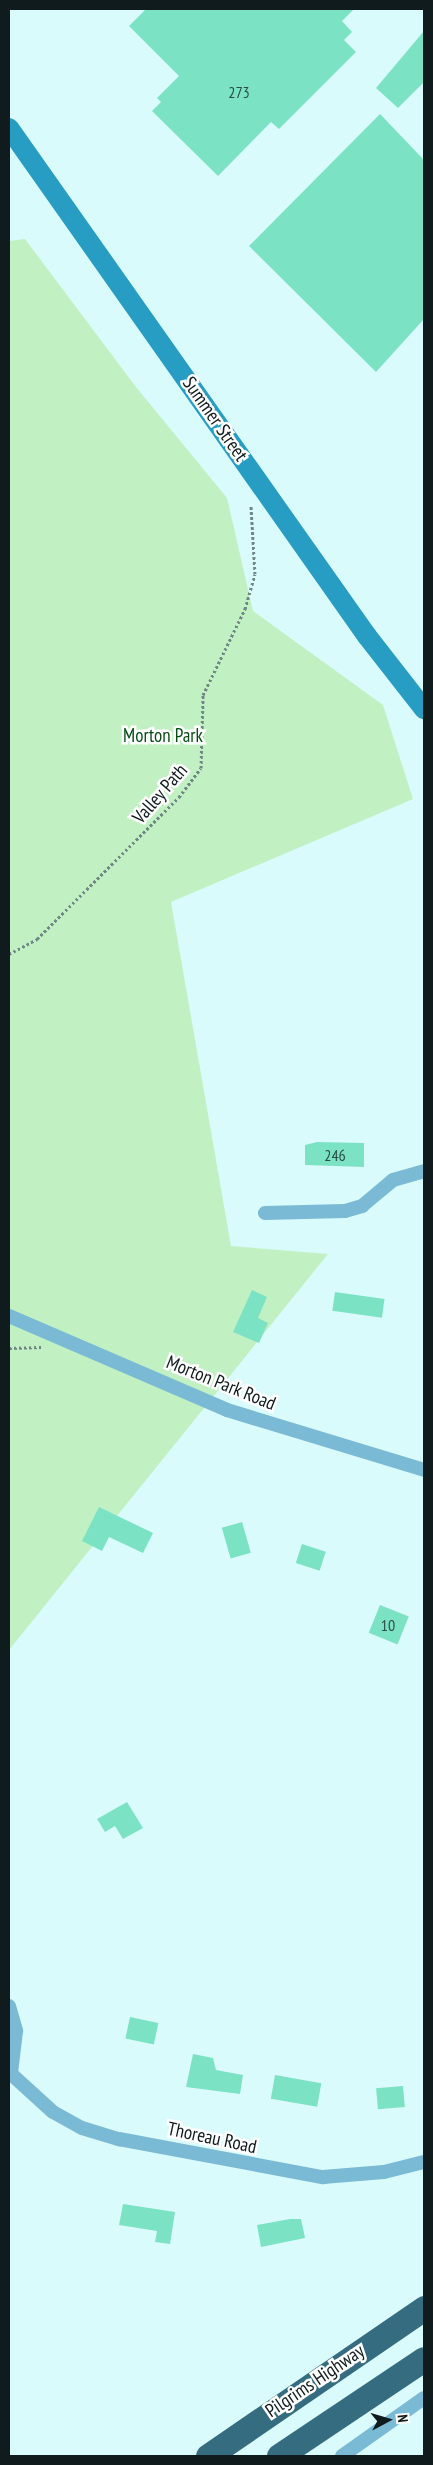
<!DOCTYPE html>
<style>
body{margin:0}
#map{position:relative;width:433px;height:2465px;overflow:hidden;background:#dafbfc;font-family:"PT Sans Narrow",sans-serif}
div>[style]{position:absolute}
[style*='--x']{left:calc(var(--x)*1px);top:calc(var(--y)*1px);width:calc(var(--w)*1px);rotate:calc(var(--a)*1deg)}
.green>*{inset:0;background:#c1f0c2}
.building>*{inset:0;background:#7ce2c4;transform-origin:0 0}
.path>*{height:3px;margin-top:-1.5px;transform-origin:0;background:repeating-linear-gradient(90deg,#708687 0 2.5px,transparent 0 5px)}
.minor>*{height:14px;margin:-7px;padding:0 7px;transform-origin:7px;border-radius:7px;background:#7abad4}
.secondary>*{height:20px;margin:-10px;padding:0 10px;transform-origin:10px;border-radius:10px;background:#279dc3}
.motorway>*{height:25px;margin:-12.5px;padding:0 12.5px;transform-origin:12.5px;border-radius:12.5px;background:#356c80}
span{translate:-50% -50%;white-space:nowrap;text-align:center;line-height:1.15;-webkit-text-stroke:5px #fff;paint-order:stroke}
.number-label{font-size:16px;color:#2a4d46}
.number-label span{-webkit-text-stroke-width:0}
.street-label{font-size:19px;color:#0f1b1c}
.park-label{font-size:19px;color:#064d14}
.frame{position:absolute;inset:0;border:10px solid #0f1b1c;pointer-events:none}
.north{position:absolute;left:363px;top:2395px;width:50px;height:50px;-webkit-text-stroke:4px #fff;paint-order:stroke;rotate:84deg;font-size:14px;font-weight:700;line-height:20px;text-align:center;color:#0f1b1c}
.north::after{content:'';display:block;margin:auto;width:18px;height:22px;background:#0f1b1c;clip-path:polygon(50% 0,100% 100%,50% 72%,0 100%)}
</style>
<div id="map">
<div class="green">
<div style="clip-path:polygon(25px 239px,136px 387px,227px 498px,253px 611px,383px 705px,413px 799px,171px 902px,231px 1246px,328px 1254px,9px 1650px,9px 241px)"></div>
</div>
<div class="building">
<div style="clip-path:polygon(146px 9px,354px 9px,342px 21px,352px 32px,344px 40px,356px 52px,279px 129px,271px 122px,218px 176px,152px 111px,161px 102px,157px 98px,179px 76px,129px 26px)"></div>
<div style="clip-path:polygon(424px 31px,424px 82px,398px 108px,376px 88px)"></div>
<div style="clip-path:polygon(380px 114px,424px 160px,424px 319px,376px 372px,249px 246px)"></div>
<div style="clip-path:polygon(317px 1142px,364px 1143px,364px 1167px,305px 1165px,305px 1145px)"></div>
<div style="clip-path:polygon(252px 1290px,267px 1297px,258px 1318px,268px 1323px,259px 1343px,233px 1332px)"></div>
<div style="left:335px;top:1292px;width:50px;height:19px;rotate:8deg"></div>
<div style="clip-path:polygon(99px 1507px,153px 1533px,143px 1553px,109px 1537px,102px 1551px,82px 1541px)"></div>
<div style="left:242px;top:1522px;width:32px;height:21px;rotate:74deg"></div>
<div style="left:302px;top:1544px;width:25px;height:20px;rotate:18deg"></div>
<div style="left:380px;top:1605px;width:31px;height:30px;rotate:22deg"></div>
<div style="clip-path:polygon(127px 1802px,143px 1828px,123px 1839px,115px 1826px,105px 1832px,97px 1819px)"></div>
<div style="left:130px;top:2017px;width:29px;height:22px;rotate:12deg"></div>
<div style="clip-path:polygon(193px 2054px,213px 2058px,216px 2070px,243px 2075px,240px 2094px,186px 2087px)"></div>
<div style="left:275px;top:2075px;width:47px;height:24px;rotate:10deg"></div>
<div style="left:403px;top:2086px;width:21px;height:27px;rotate:85deg"></div>
<div style="clip-path:polygon(123px 2204px,175px 2212px,170px 2244px,155px 2242px,157px 2231px,119px 2225px)"></div>
<div style="clip-path:polygon(290px 2219px,301px 2219px,305px 2238px,261px 2247px,257px 2225px)"></div>
</div>
<div class="path">
<div style="--x:9;--y:954;--w:32;--a:-28"></div>
<div style="--x:37;--y:939;--w:201;--a:-45"></div>
<div style="--x:179;--y:797;--w:36;--a:-53"></div>
<div style="--x:201;--y:768;--w:73;--a:-88.4"></div>
<div style="--x:203;--y:695;--w:96;--a:-64"></div>
<div style="--x:245;--y:609;--w:36;--a:-74"></div>
<div style="--x:255;--y:574;--w:68;--a:-93.4"></div>
<div style="--x:9;--y:1348;--w:32;--a:-2"></div>
</div>
<div class="minor">
<div style="--x:265;--y:1213;--w:80;--a:-1.4"></div>
<div style="--x:345;--y:1211;--w:18;--a:-16"></div>
<div style="--x:362;--y:1206;--w:40;--a:-40"></div>
<div style="--x:393;--y:1180;--w:32;--a:-16"></div>
<div style="--x:9;--y:1316;--w:237;--a:23.3"></div>
<div style="--x:227;--y:1410;--w:206;--a:16.9"></div>
<div style="--x:9;--y:2006;--w:26;--a:74"></div>
<div style="--x:16;--y:2031;--w:42;--a:96.8"></div>
<div style="--x:9;--y:2072;--w:59;--a:42.3"></div>
<div style="--x:53;--y:2112;--w:33;--a:29"></div>
<div style="--x:82;--y:2128;--w:39;--a:17"></div>
<div style="--x:119;--y:2139;--w:208;--a:10.6"></div>
<div style="--x:323;--y:2177;--w:61;--a:-4.7"></div>
<div style="--x:384;--y:2172;--w:41;--a:-14"></div>
<div style="--x:342;--y:2456;--w:100;--a:-35.3"></div>
</div>
<div class="secondary">
<div style="--x:9;--y:128;--w:621;--a:54.83"></div>
<div style="--x:367;--y:636;--w:93;--a:52"></div>
</div>
<div class="motorway">
<div style="--x:208;--y:2456;--w:262;--a:-34.4"></div>
<div style="--x:279;--y:2456;--w:174;--a:-33.8"></div>
</div>
<div class="number-label">
<span style="left:239px;top:92px">273</span>
<span style="left:335px;top:1155px">246</span>
<span style="left:388px;top:1625px">10</span>
</div>
<div class="street-label">
<span style="left:215px;top:419px;rotate:55deg">Summer Street</span>
<span style="left:160px;top:794px;rotate:-49deg">Valley Path</span>
<span style="left:221px;top:1383px;rotate:22deg">Morton Park Road</span>
<span style="left:212px;top:2138px;rotate:12deg">Thoreau Road</span>
<span style="left:315px;top:2381px;rotate:-34deg">Pilgrims Highway</span>
</div>
<div class="park-label">
<span style="left:163px;top:736px">Morton Park</span>
</div>
<div class="frame"></div>
<div class="north">N</div>
</div>
